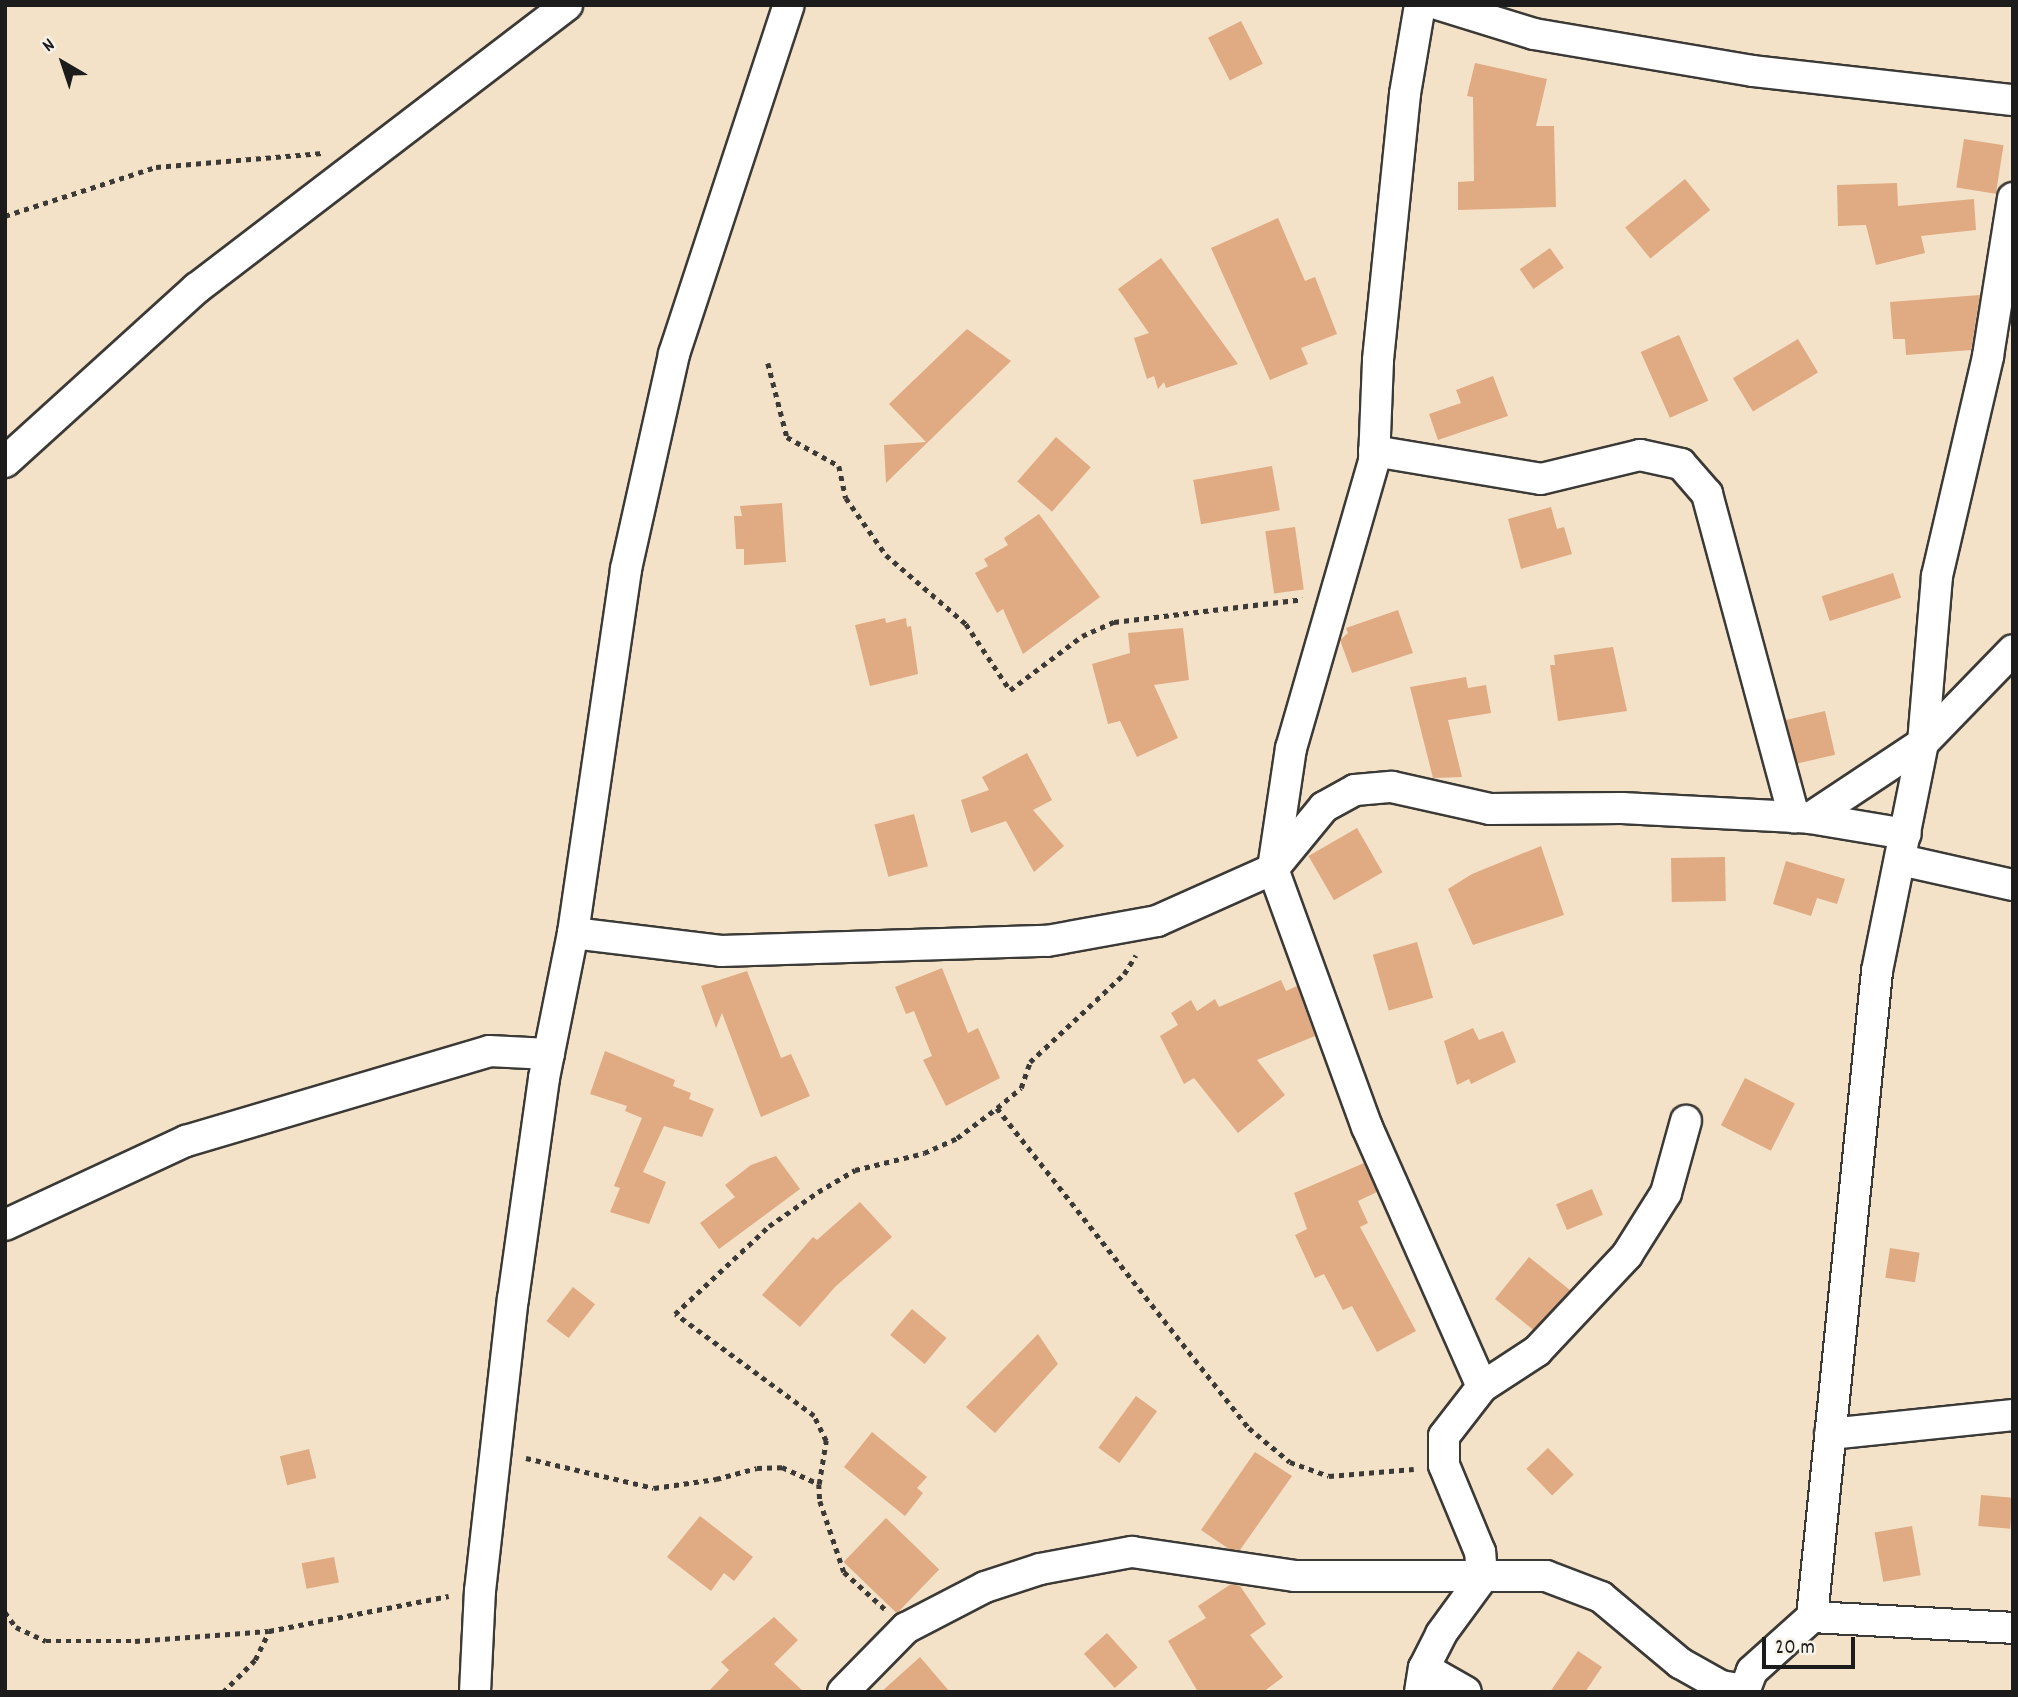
<!DOCTYPE html>
<style>
body{margin:0}
#map{position:relative;width:2018px;height:1697px;overflow:hidden;background:#f3e2c8;font-family:Dekko,sans-serif}
div>[style]{position:absolute}
[style*='--x']{left:calc(var(--x)*1px);top:calc(var(--y)*1px);width:calc(var(--w)*1px);rotate:calc(var(--a)*1deg)}
.building>*{inset:0;background:#e0aa83;transform-origin:0 0}
.path>*{height:4.5px;margin-top:-2.25px;transform-origin:0;background:repeating-linear-gradient(90deg,#3c3a36 0 5px,transparent 0 10px)}
.roads{filter:drop-shadow(2px 0 #3c3a36) drop-shadow(-2px 0 #3c3a36) drop-shadow(0 2px #3c3a36) drop-shadow(0 -2px #3c3a36)}
.street>*{height:30px;margin:-15px;padding:0 15px;transform-origin:15px;border-radius:15px;background:#fff}
span{translate:-50% -50%;white-space:nowrap;text-align:center;line-height:1.15;-webkit-text-stroke:5px #f7f3e8;paint-order:stroke}
.frame{position:absolute;inset:0;border:7px solid #1c1c1c;pointer-events:none}
.north{position:absolute;left:28px;top:28px;width:70px;height:70px;-webkit-text-stroke:5px #f7f3e8;paint-order:stroke;rotate:321deg;font-size:19px;font-weight:700;line-height:28px;text-align:center;color:#1c1c1c}
.north::after{content:'';display:block;margin:auto;width:24px;height:32px;background:#1c1c1c;clip-path:polygon(50% 0,100% 100%,50% 72%,0 100%)}
.scale{position:absolute;left:1762px;top:1637px;width:93px;height:32px;box-sizing:border-box;border:4px solid #1c1c1c;border-top:0;padding-left:9px;font-size:21px;line-height:24px;white-space:nowrap;color:#1c1c1c;-webkit-text-stroke:5px #f7f3e8;paint-order:stroke}
</style>
<div id="map">
<div class="building">
<div style="left:1241px;top:21px;width:48px;height:37px;rotate:63deg"></div>
<div style="clip-path:polygon(1475px 63px,1547px 79px,1536px 126px,1554px 126px,1556px 207px,1458px 210px,1458px 182px,1474px 181px,1473px 97px,1467px 96px)"></div>
<div style="left:1964px;top:139px;width:40px;height:49px;rotate:9deg"></div>
<div style="left:1685px;top:179px;width:40px;height:77px;rotate:51deg"></div>
<div style="clip-path:polygon(1897px 183px,1898px 206px,1974px 199px,1976px 230px,1921px 236px,1925px 253px,1876px 265px,1866px 225px,1838px 226px,1837px 185px)"></div>
<div style="clip-path:polygon(1278px 218px,1305px 281px,1315px 277px,1337px 334px,1301px 348px,1308px 364px,1270px 380px,1211px 248px)"></div>
<div style="left:1550px;top:248px;width:24px;height:37px;rotate:55deg"></div>
<div style="clip-path:polygon(1161px 258px,1238px 364px,1166px 388px,1164px 382px,1158px 389px,1154px 376px,1147px 379px,1134px 338px,1149px 333px,1118px 289px)"></div>
<div style="clip-path:polygon(1980px 295px,1971px 350px,1906px 355px,1905px 339px,1893px 339px,1890px 302px)"></div>
<div style="clip-path:polygon(967px 329px,1011px 361px,886px 483px,884px 445px,926px 442px,889px 404px)"></div>
<div style="left:1679px;top:335px;width:72px;height:42px;rotate:66deg"></div>
<div style="left:1798px;top:339px;width:39px;height:76px;rotate:59deg"></div>
<div style="clip-path:polygon(1493px 376px,1508px 416px,1438px 440px,1429px 414px,1461px 403px,1456px 390px)"></div>
<div style="left:1056px;top:437px;width:46px;height:59px;rotate:41deg"></div>
<div style="left:1272px;top:466px;width:45px;height:80px;rotate:80deg"></div>
<div style="clip-path:polygon(782px 503px,786px 562px,744px 565px,744px 549px,736px 549px,734px 516px,742px 516px,740px 506px)"></div>
<div style="clip-path:polygon(1551px 507px,1557px 529px,1564px 527px,1572px 554px,1521px 569px,1508px 519px)"></div>
<div style="clip-path:polygon(1039px 514px,1100px 597px,1023px 654px,1003px 609px,997px 613px,975px 573px,988px 566px,984px 559px,1008px 545px,1004px 538px)"></div>
<div style="left:1295px;top:527px;width:63px;height:30px;rotate:82deg"></div>
<div style="left:1893px;top:573px;width:26px;height:75px;rotate:72deg"></div>
<div style="clip-path:polygon(1398px 610px,1413px 653px,1352px 673px,1340px 640px,1348px 633px,1346px 628px)"></div>
<div style="clip-path:polygon(885px 618px,886px 623px,906px 618px,907px 627px,911px 626px,918px 674px,870px 686px,855px 625px)"></div>
<div style="clip-path:polygon(1183px 628px,1189px 680px,1154px 685px,1178px 738px,1137px 757px,1120px 721px,1108px 724px,1092px 664px,1130px 653px,1128px 633px)"></div>
<div style="clip-path:polygon(1613px 647px,1627px 711px,1558px 721px,1550px 665px,1555px 665px,1554px 655px)"></div>
<div style="clip-path:polygon(1466px 677px,1468px 688px,1486px 685px,1491px 713px,1448px 720px,1462px 777px,1433px 778px,1410px 687px)"></div>
<div style="left:1825px;top:711px;width:45px;height:40px;rotate:77deg"></div>
<div style="clip-path:polygon(1027px 753px,1052px 800px,1033px 810px,1064px 846px,1034px 872px,1006px 821px,971px 833px,961px 800px,989px 790px,982px 777px)"></div>
<div style="left:914px;top:814px;width:54px;height:41px;rotate:75deg"></div>
<div style="left:1357px;top:828px;width:51px;height:56px;rotate:60deg"></div>
<div style="clip-path:polygon(1541px 846px,1564px 915px,1473px 945px,1448px 889px,1472px 874px)"></div>
<div style="left:1725px;top:857px;width:44px;height:54px;rotate:89deg"></div>
<div style="clip-path:polygon(1786px 861px,1845px 879px,1837px 904px,1817px 898px,1811px 916px,1773px 904px)"></div>
<div style="left:1417px;top:942px;width:58px;height:46px;rotate:74deg"></div>
<div style="clip-path:polygon(942px 968px,968px 1033px,978px 1028px,1000px 1078px,946px 1106px,923px 1060px,932px 1056px,914px 1011px,906px 1014px,895px 987px)"></div>
<div style="clip-path:polygon(747px 971px,781px 1058px,791px 1054px,810px 1096px,761px 1117px,722px 1013px,716px 1028px,701px 986px)"></div>
<div style="clip-path:polygon(1281px 980px,1286px 991px,1297px 986px,1315px 1036px,1257px 1060px,1285px 1095px,1238px 1133px,1194px 1078px,1184px 1084px,1160px 1036px,1178px 1025px,1171px 1013px,1191px 1000px,1197px 1011px,1215px 999px,1219px 1007px)"></div>
<div style="clip-path:polygon(1473px 1028px,1479px 1040px,1503px 1031px,1516px 1062px,1471px 1084px,1469px 1079px,1457px 1085px,1444px 1041px)"></div>
<div style="clip-path:polygon(605px 1051px,675px 1080px,673px 1086px,691px 1093px,689px 1099px,714px 1109px,702px 1137px,664px 1126px,643px 1172px,666px 1182px,649px 1224px,610px 1212px,620px 1188px,614px 1186px,642px 1118px,625px 1111px,627px 1106px,590px 1094px)"></div>
<div style="left:1745px;top:1078px;width:56px;height:53px;rotate:27deg"></div>
<div style="clip-path:polygon(776px 1156px,800px 1189px,719px 1249px,700px 1223px,735px 1197px,725px 1185px,751px 1165px)"></div>
<div style="clip-path:polygon(1364px 1163px,1377px 1192px,1358px 1201px,1368px 1223px,1360px 1227px,1416px 1331px,1377px 1352px,1352px 1306px,1343px 1310px,1324px 1274px,1315px 1278px,1295px 1235px,1307px 1229px,1294px 1193px)"></div>
<div style="left:1592px;top:1189px;width:28px;height:39px;rotate:67deg"></div>
<div style="clip-path:polygon(860px 1202px,892px 1237px,835px 1287px,800px 1327px,762px 1295px,813px 1237px,817px 1240px)"></div>
<div style="left:1890px;top:1248px;width:30px;height:30px;rotate:9deg"></div>
<div style="left:1529px;top:1257px;width:53px;height:54px;rotate:39deg"></div>
<div style="left:573px;top:1287px;width:28px;height:43px;rotate:38deg"></div>
<div style="left:912px;top:1309px;width:45px;height:34px;rotate:40deg"></div>
<div style="clip-path:polygon(1038px 1334px,1058px 1364px,995px 1433px,966px 1407px)"></div>
<div style="left:1136px;top:1396px;width:26px;height:64px;rotate:36deg"></div>
<div style="clip-path:polygon(872px 1432px,927px 1477px,917px 1488px,923px 1493px,905px 1516px,844px 1467px)"></div>
<div style="left:1548px;top:1448px;width:37px;height:30px;rotate:46deg"></div>
<div style="left:309px;top:1449px;width:30px;height:30px;rotate:76deg"></div>
<div style="clip-path:polygon(1255px 1452px,1292px 1476px,1240px 1550px,1229px 1549px,1201px 1530px)"></div>
<div style="left:1981px;top:1495px;width:32px;height:31px;rotate:5deg"></div>
<div style="clip-path:polygon(700px 1516px,753px 1557px,734px 1581px,724px 1573px,711px 1591px,667px 1557px)"></div>
<div style="left:886px;top:1518px;width:74px;height:61px;rotate:44deg"></div>
<div style="left:1912px;top:1526px;width:50px;height:38px;rotate:80deg"></div>
<div style="left:334px;top:1557px;width:26px;height:33px;rotate:79deg"></div>
<div style="clip-path:polygon(1231px 1584px,1240px 1586px,1266px 1624px,1250px 1635px,1283px 1677px,1263px 1692px,1198px 1692px,1168px 1641px,1206px 1618px,1198px 1606px)"></div>
<div style="clip-path:polygon(774px 1617px,798px 1640px,774px 1664px,804px 1692px,708px 1692px,729px 1670px,721px 1662px)"></div>
<div style="left:1107px;top:1633px;width:46px;height:31px;rotate:48deg"></div>
<div style="clip-path:polygon(1578px 1651px,1602px 1667px,1585px 1692px,1550px 1692px)"></div>
<div style="clip-path:polygon(920px 1657px,950px 1692px,881px 1692px)"></div>
</div>
<div class="path">
<div style="--x:5;--y:216;--w:159;--a:-18"></div>
<div style="--x:156;--y:167;--w:167;--a:-4.8"></div>
<div style="--x:768;--y:363;--w:76;--a:75.6"></div>
<div style="--x:787;--y:437;--w:60;--a:29.1"></div>
<div style="--x:839;--y:466;--w:33;--a:78"></div>
<div style="--x:846;--y:498;--w:70;--a:54.9"></div>
<div style="--x:886;--y:555;--w:106;--a:40.8"></div>
<div style="--x:966;--y:624;--w:79;--a:56.3"></div>
<div style="--x:1010;--y:690;--w:90;--a:-36.9"></div>
<div style="--x:1082;--y:636;--w:35;--a:-24"></div>
<div style="--x:1114;--y:622;--w:190;--a:-6.9"></div>
<div style="--x:997;--y:1108;--w:407;--a:51.8"></div>
<div style="--x:1249;--y:1428;--w:53;--a:39.7"></div>
<div style="--x:1290;--y:1462;--w:41;--a:19.7"></div>
<div style="--x:1329;--y:1476;--w:85;--a:-4.7"></div>
<div style="--x:526;--y:1458;--w:131;--a:13.2"></div>
<div style="--x:654;--y:1488;--w:63;--a:-8.3"></div>
<div style="--x:716;--y:1479;--w:42;--a:-15"></div>
<div style="--x:757;--y:1468;--w:25;--a:-2"></div>
<div style="--x:782;--y:1467;--w:41;--a:24.7"></div>
<div style="--x:819;--y:1484;--w:17;--a:87"></div>
<div style="--x:820;--y:1501;--w:75;--a:71.3"></div>
<div style="--x:844;--y:1572;--w:55;--a:42.1"></div>
<div style="--x:819;--y:1484;--w:44;--a:-80.8"></div>
<div style="--x:826;--y:1441;--w:28;--a:-116"></div>
<div style="--x:814;--y:1416;--w:172;--a:-143.7"></div>
<div style="--x:675;--y:1314;--w:129;--a:-43.1"></div>
<div style="--x:769;--y:1226;--w:60;--a:-34.8"></div>
<div style="--x:818;--y:1192;--w:43;--a:-30.7"></div>
<div style="--x:855;--y:1170;--w:71;--a:-13.8"></div>
<div style="--x:924;--y:1153;--w:36;--a:-24"></div>
<div style="--x:957;--y:1138;--w:50;--a:-36.9"></div>
<div style="--x:997;--y:1108;--w:31;--a:-40"></div>
<div style="--x:1021;--y:1088;--w:28;--a:-71"></div>
<div style="--x:1030;--y:1062;--w:129;--a:-43.1"></div>
<div style="--x:1124;--y:974;--w:22;--a:-58"></div>
<div style="--x:5;--y:1612;--w:19;--a:54"></div>
<div style="--x:16;--y:1627;--w:33;--a:25"></div>
<div style="--x:46;--y:1641;--w:89;--a:0"></div>
<div style="--x:135;--y:1641;--w:134;--a:-4.3"></div>
<div style="--x:269;--y:1631;--w:183;--a:-11"></div>
<div style="--x:223;--y:1692;--w:45;--a:-45"></div>
<div style="--x:255;--y:1660;--w:32;--a:-64"></div>
</div>
<div class="roads">
<div class="street">
<div style="--x:1420;--y:5;--w:90;--a:99.6"></div>
<div style="--x:1405;--y:94;--w:268;--a:95.8"></div>
<div style="--x:1378;--y:361;--w:100;--a:92.3"></div>
<div style="--x:1374;--y:461;--w:299;--a:106.1"></div>
<div style="--x:1291;--y:748;--w:122;--a:98.5"></div>
<div style="--x:1273;--y:869;--w:275;--a:70"></div>
<div style="--x:1367;--y:1127;--w:284;--a:66.1"></div>
<div style="--x:1440;--y:5;--w:98;--a:17.1"></div>
<div style="--x:1534;--y:34;--w:222;--a:9.6"></div>
<div style="--x:1753;--y:71;--w:262;--a:6.4"></div>
<div style="--x:1374;--y:451;--w:169;--a:9.5"></div>
<div style="--x:1541;--y:479;--w:102;--a:-13.6"></div>
<div style="--x:1640;--y:455;--w:42;--a:12.4"></div>
<div style="--x:1681;--y:464;--w:40;--a:49"></div>
<div style="--x:1707;--y:494;--w:335;--a:74.9"></div>
<div style="--x:5;--y:462;--w:259;--a:-42.2"></div>
<div style="--x:197;--y:288;--w:466;--a:-37.4"></div>
<div style="--x:1810;--y:818;--w:97;--a:9.5"></div>
<div style="--x:1901;--y:860;--w:115;--a:12.6"></div>
<div style="--x:573;--y:933;--w:149;--a:6.9"></div>
<div style="--x:721;--y:951;--w:326;--a:-1.8"></div>
<div style="--x:1047;--y:941;--w:112;--a:-10.3"></div>
<div style="--x:1157;--y:921;--w:127;--a:-24.1"></div>
<div style="--x:1273;--y:869;--w:80;--a:-50.6"></div>
<div style="--x:1324;--y:807;--w:35;--a:-29"></div>
<div style="--x:1355;--y:790;--w:37;--a:-5"></div>
<div style="--x:1392;--y:787;--w:100;--a:12.7"></div>
<div style="--x:1490;--y:809;--w:132;--a:-0.4"></div>
<div style="--x:1622;--y:808;--w:188;--a:3"></div>
<div style="--x:1810;--y:818;--w:136;--a:-33.6"></div>
<div style="--x:1923;--y:743;--w:129;--a:-45.9"></div>
<div style="--x:5;--y:1225;--w:200;--a:-24.9"></div>
<div style="--x:186;--y:1141;--w:316;--a:-16.5"></div>
<div style="--x:489;--y:1051;--w:60;--a:2.9"></div>
<div style="--x:1830;--y:1434;--w:184;--a:-5.9"></div>
<div style="--x:1812;--y:1617;--w:201;--a:3.1"></div>
<div style="--x:1424;--y:1668;--w:48;--a:29.7"></div>
<div style="--x:475;--y:1692;--w:101;--a:-87.2"></div>
<div style="--x:480;--y:1591;--w:294;--a:-83.6"></div>
<div style="--x:513;--y:1299;--w:223;--a:-82"></div>
<div style="--x:544;--y:1078;--w:148;--a:-78.7"></div>
<div style="--x:573;--y:933;--w:368;--a:-81.7"></div>
<div style="--x:626;--y:569;--w:220;--a:-77.4"></div>
<div style="--x:674;--y:354;--w:367;--a:-71.8"></div>
<div style="--x:843;--y:1692;--w:90;--a:-45.5"></div>
<div style="--x:906;--y:1628;--w:89;--a:-27.4"></div>
<div style="--x:985;--y:1587;--w:58;--a:-18.1"></div>
<div style="--x:1040;--y:1569;--w:94;--a:-10.5"></div>
<div style="--x:1132;--y:1552;--w:164;--a:8.4"></div>
<div style="--x:1294;--y:1576;--w:252;--a:0"></div>
<div style="--x:1546;--y:1576;--w:59;--a:20.9"></div>
<div style="--x:1601;--y:1597;--w:103;--a:39.9"></div>
<div style="--x:1680;--y:1663;--w:47;--a:29.3"></div>
<div style="--x:1721;--y:1686;--w:23;--a:10"></div>
<div style="--x:1420;--y:1692;--w:24;--a:-81"></div>
<div style="--x:1424;--y:1668;--w:38;--a:-63"></div>
<div style="--x:1441;--y:1634;--w:69;--a:-53.8"></div>
<div style="--x:1482;--y:1578;--w:26;--a:-94"></div>
<div style="--x:1480;--y:1552;--w:94;--a:-112.5"></div>
<div style="--x:1444;--y:1465;--w:29;--a:-90"></div>
<div style="--x:1444;--y:1436;--w:62;--a:-52.2"></div>
<div style="--x:1482;--y:1387;--w:66;--a:-33.2"></div>
<div style="--x:1537;--y:1351;--w:132;--a:-46.8"></div>
<div style="--x:1627;--y:1255;--w:73;--a:-57.8"></div>
<div style="--x:1666;--y:1193;--w:75;--a:-74.5"></div>
<div style="--x:1744;--y:1692;--w:22;--a:-69"></div>
<div style="--x:1752;--y:1671;--w:81;--a:-42"></div>
<div style="--x:1812;--y:1617;--w:649;--a:-84.25"></div>
<div style="--x:1877;--y:971;--w:233;--a:-78.6"></div>
<div style="--x:1923;--y:743;--w:168;--a:-85.2"></div>
<div style="--x:1937;--y:576;--w:226;--a:-76.9"></div>
<div style="--x:1988;--y:356;--w:160;--a:-81"></div>
</div>
</div>
<div class="frame"></div>
<div class="north">N</div>
<div class="scale">20 m</div>
</div>
